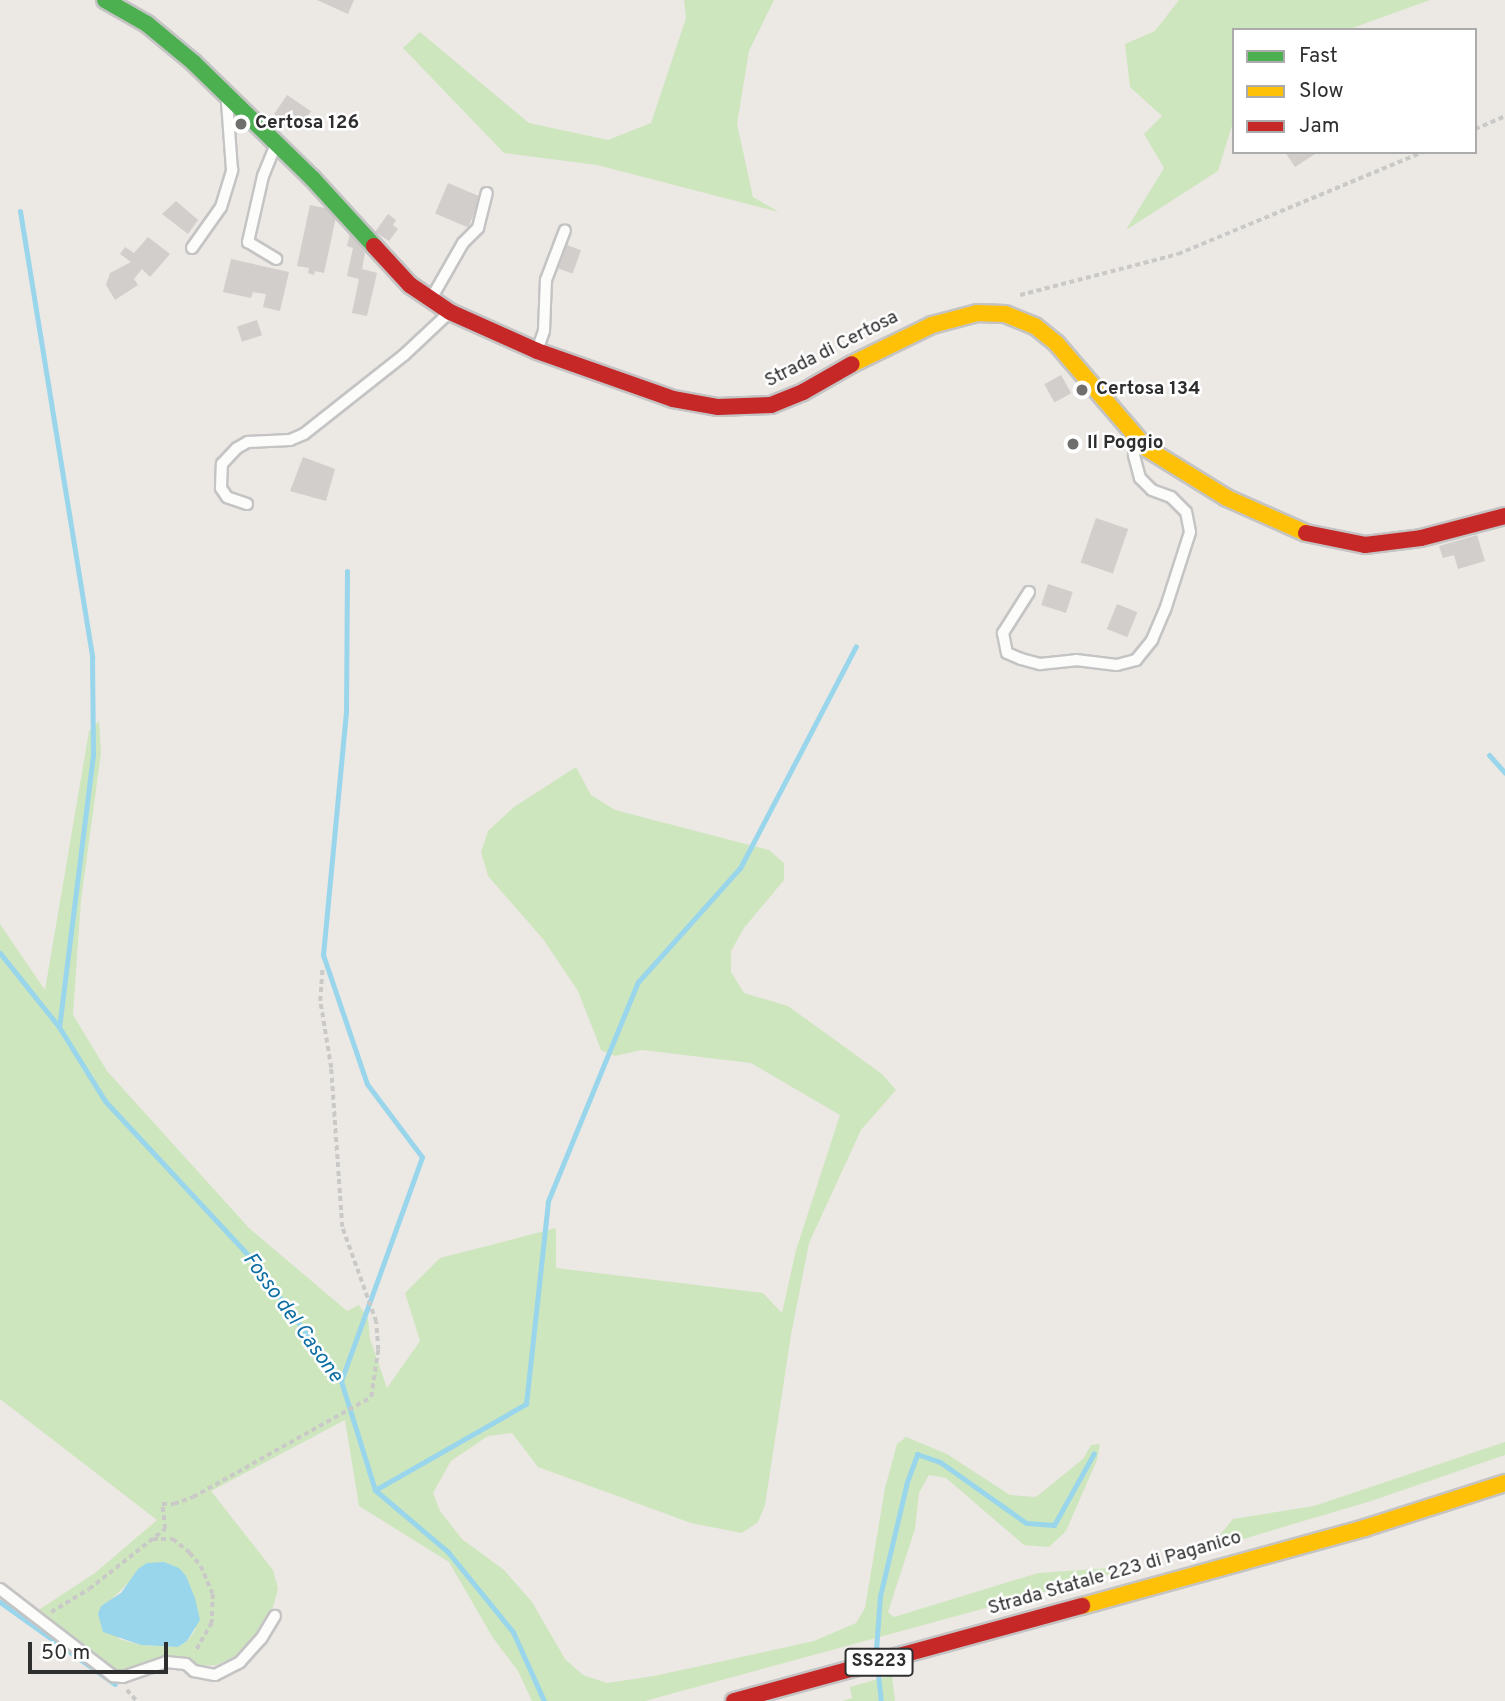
<!DOCTYPE html>
<style>
body{margin:0}
#map{position:relative;width:1505px;height:1701px;overflow:hidden;background:#ece8e4;font-family:Overpass,sans-serif}
div>[style]{position:absolute}
[style*='--x']{left:calc(var(--x)*1px);top:calc(var(--y)*1px);width:calc(var(--w)*1px);rotate:calc(var(--a)*1deg)}
.green>*{inset:0;background:#cee6be}
.water>*{inset:0;background:#99d6ec}
.stream>*{height:5px;margin:-2.5px;padding:0 2.5px;transform-origin:2.5px;border-radius:2.5px;background:#99d6ec}
.building>*{inset:0;background:#d1cecb;transform-origin:0 0}
.path>*{height:3.5px;margin-top:-1.75px;transform-origin:0;background:repeating-linear-gradient(90deg,#c9c9c8 0 5px,transparent 0 8.5px)}
.roads{filter:drop-shadow(2px 0 #c5c4c5) drop-shadow(-2px 0 #c5c4c5) drop-shadow(0 2px #c5c4c5) drop-shadow(0 -2px #c5c4c5)}
.lane>*{height:10px;margin:-5px;padding:0 5px;transform-origin:5px;border-radius:5px;background:#fcfcfb}
.fast>*{height:16px;margin:-8px;padding:0 8px;transform-origin:8px;border-radius:8px;background:#4caf50}
.slow>*{height:16px;margin:-8px;padding:0 8px;transform-origin:8px;border-radius:8px;background:#ffc107}
.jam>*{height:16px;margin:-8px;padding:0 8px;transform-origin:8px;border-radius:8px;background:#c62828}
.dots>*{width:19px;height:19px;translate:-50% -50%;box-sizing:border-box;border:4px solid #fff;border-radius:50%}
span{translate:-50% -50%;white-space:nowrap;text-align:center;line-height:1.15;-webkit-text-stroke:5px #fff;paint-order:stroke}
.shield-label span{padding:2px 5px;background:#fff;border:2px solid;border-radius:5px;-webkit-text-stroke-width:0}
.shield-label{font-size:18px;color:#2e2e2e;font-weight:700}
.poi-label{font-size:19px;color:#2e2e2e;font-weight:700}
.left{translate:0 -50%;text-align:left}
.street-label{font-size:19px;color:#2e2e2e}
.water-label{font-size:21px;color:#0d6fa3;font-style:italic}
.legend{position:absolute;left:1232px;top:28px;width:245px;height:126px;box-sizing:border-box;background:#fff;border:2px solid #ababab;margin:0;padding:9px 12px;list-style:none;font-size:21px;color:#2e2e2e}
.legend li{display:flex;align-items:center;gap:14px;height:35px}
.legend b{width:35px;border:2px solid #ababab}
.scale{position:absolute;left:28px;top:1642px;width:140px;height:32px;box-sizing:border-box;border:4px solid #2e2e2e;border-top:0;padding-left:9px;font-size:21px;line-height:24px;white-space:nowrap;color:#2e2e2e;-webkit-text-stroke:5px #fff;paint-order:stroke}
</style>
<div id="map">
<div class="green">
<div style="clip-path:polygon(684px 0,774px 0,749px 51px,737px 124px,753px 197px,779px 212px,597px 165px,504px 153px,403px 48px,420px 32px,529px 123px,608px 140px,651px 123px,686px 18px)"></div>
<div style="clip-path:polygon(1179px 0,1430px 0,1347px 30px,1234px 30px,1234px 119px,1218px 171px,1126px 230px,1164px 168px,1144px 134px,1162px 116px,1130px 87px,1125px 44px,1155px 31px)"></div>
<div style="clip-path:polygon(evenodd,99px 721px,101px 753px,81px 900px,73px 1015px,107px 1071px,249px 1228px,347px 1311px,359px 1305px,368px 1319px,370px 1339px,387px 1388px,420px 1341px,405px 1293px,440px 1258px,556px 1228px,556px 1268px,763px 1293px,782px 1313px,796px 1250px,840px 1115px,751px 1063px,642px 1050px,615px 1056px,601px 1050px,578px 991px,543px 939px,488px 876px,481px 852px,488px 831px,514px 807px,576px 767px,591px 795px,615px 810px,769px 850px,784px 863px,784px 880px,744px 928px,731px 951px,731px 972px,744px 993px,788px 1006px,882px 1074px,896px 1090px,861px 1130px,809px 1243px,791px 1335px,765px 1505px,758px 1522px,742px 1533px,691px 1523px,538px 1467px,512px 1433px,488px 1436px,451px 1461px,433px 1493px,440px 1511px,462px 1539px,504px 1570px,532px 1602px,565px 1659px,583px 1675px,607px 1683px,654px 1676px,814px 1641px,856px 1623px,865px 1608px,885px 1488px,897px 1444px,906px 1437px,947px 1454px,1010px 1495px,1036px 1497px,1083px 1459px,1091px 1445px,1100px 1444px,1097px 1460px,1066px 1531px,1049px 1547px,1024px 1545px,946px 1478px,929px 1475px,919px 1493px,915px 1529px,888px 1612px,894px 1617px,1038px 1573px,1140px 1566px,645px 1701px,532px 1701px,518px 1671px,493px 1638px,449px 1562px,359px 1506px,345px 1420px,211px 1491px,273px 1570px,278px 1589px,271px 1614px,241px 1653px,217px 1665px,200px 1666px,184px 1658px,168px 1657px,128px 1671px,115px 1671px,37px 1611px,95px 1573px,157px 1520px,0 1399px,0 924px,45px 990px,89px 731px,99px 721px,128px 1583px,196px 1629px,187px 1641px,178px 1647px,141px 1645px,119px 1639px,112px 1599px,128px 1583px)"></div>
<div style="clip-path:polygon(1505px 1442px,1505px 1455px,1371px 1501px,1216px 1547px,1219px 1536px,1233px 1519px,1314px 1506px)"></div>
<div style="clip-path:polygon(892px 1675px,895px 1701px,842px 1701px,852px 1698px,850px 1687px)"></div>
</div>
<div class="water">
<div style="clip-path:polygon(164px 1562px,179px 1568px,186px 1576px,195px 1598px,200px 1620px,187px 1641px,178px 1647px,141px 1645px,103px 1632px,98px 1614px,101px 1606px,121px 1593px,138px 1569px,147px 1563px)"></div>
</div>
<div class="stream">
<div style="--x:20;--y:211;--w:453;--a:80.8"></div>
<div style="--x:92;--y:658;--w:97;--a:89.4"></div>
<div style="--x:93;--y:755;--w:274;--a:97.1"></div>
<div style="--x:1489;--y:755;--w:24;--a:48"></div>
<div style="--x:0;--y:953;--w:95;--a:51.4"></div>
<div style="--x:59;--y:1027;--w:87;--a:58.1"></div>
<div style="--x:105;--y:1101;--w:213;--a:47.1"></div>
<div style="--x:250;--y:1257;--w:154;--a:53.7"></div>
<div style="--x:341;--y:1381;--w:114;--a:72.7"></div>
<div style="--x:375;--y:1490;--w:96;--a:40.3"></div>
<div style="--x:448;--y:1552;--w:103;--a:50.9"></div>
<div style="--x:513;--y:1632;--w:76;--a:65.8"></div>
<div style="--x:341;--y:1381;--w:238;--a:-70.1"></div>
<div style="--x:422;--y:1157;--w:91;--a:-127"></div>
<div style="--x:367;--y:1084;--w:136;--a:-108.8"></div>
<div style="--x:323;--y:955;--w:243;--a:-84.6"></div>
<div style="--x:346;--y:713;--w:142;--a:-89.6"></div>
<div style="--x:375;--y:1490;--w:174;--a:-29.7"></div>
<div style="--x:526;--y:1404;--w:204;--a:-83.8"></div>
<div style="--x:548;--y:1201;--w:237;--a:-67.7"></div>
<div style="--x:638;--y:982;--w:153;--a:-48.2"></div>
<div style="--x:740;--y:868;--w:250;--a:-62.4"></div>
<div style="--x:0;--y:1602;--w:141;--a:35.5"></div>
<div style="--x:876;--y:1650;--w:54;--a:-85.8"></div>
<div style="--x:880;--y:1596;--w:117;--a:-76.7"></div>
<div style="--x:907;--y:1482;--w:30;--a:-70"></div>
<div style="--x:917;--y:1454;--w:24;--a:19"></div>
<div style="--x:940;--y:1462;--w:105;--a:35.3"></div>
<div style="--x:1026;--y:1523;--w:28;--a:4"></div>
<div style="--x:1054;--y:1525;--w:82;--a:-60.9"></div>
<div style="--x:878;--y:1674;--w:27;--a:84"></div>
</div>
<div class="building">
<div style="clip-path:polygon(317px 0,354px 0,348px 14px)"></div>
<div style="left:287px;top:95px;width:29px;height:23px;rotate:34deg"></div>
<div style="clip-path:polygon(1285px 152px,1318px 152px,1295px 167px)"></div>
<div style="left:448px;top:183px;width:36px;height:33px;rotate:23deg"></div>
<div style="clip-path:polygon(176px 201px,198px 220px,188px 234px,162px 214px)"></div>
<div style="clip-path:polygon(310px 205px,325px 208px,336px 217px,324px 273px,315px 271px,314px 275px,308px 273px,309px 268px,297px 266px)"></div>
<div style="clip-path:polygon(388px 214px,396px 220px,393px 225px,398px 229px,389px 241px,375px 232px)"></div>
<div style="clip-path:polygon(350px 234px,365px 253px,362px 269px,377px 273px,367px 316px,352px 313px,359px 279px,347px 276px,353px 248px,347px 246px)"></div>
<div style="clip-path:polygon(148px 237px,170px 254px,150px 277px,142px 269px,134px 279px,138px 285px,115px 300px,106px 285px,110px 273px,131px 262px,120px 254px,125px 247px,134px 253px)"></div>
<div style="left:567px;top:245px;width:15px;height:25px;rotate:20deg"></div>
<div style="clip-path:polygon(231px 259px,289px 272px,280px 311px,263px 307px,266px 294px,253px 292px,251px 298px,223px 292px)"></div>
<div style="left:257px;top:320px;width:16px;height:21px;rotate:72deg"></div>
<div style="left:1061px;top:375px;width:21px;height:19px;rotate:61deg"></div>
<div style="clip-path:polygon(303px 457px,335px 469px,326px 501px,290px 491px)"></div>
<div style="left:1096px;top:518px;width:34px;height:47px;rotate:19deg"></div>
<div style="clip-path:polygon(1477px 535px,1485px 561px,1458px 569px,1454px 555px,1443px 558px,1439px 546px)"></div>
<div style="left:1048px;top:584px;width:26px;height:22px;rotate:18deg"></div>
<div style="left:1117px;top:604px;width:22px;height:27px;rotate:22deg"></div>
</div>
<div class="path">
<div style="--x:1475;--y:129;--w:33;--a:-23"></div>
<div style="--x:1020;--y:295;--w:163;--a:-14.5"></div>
<div style="--x:1178;--y:254;--w:265;--a:-22.6"></div>
<div style="--x:153;--y:1539;--w:20;--a:0"></div>
<div style="--x:173;--y:1539;--w:22;--a:39"></div>
<div style="--x:190;--y:1553;--w:17;--a:50"></div>
<div style="--x:201;--y:1566;--w:30;--a:67"></div>
<div style="--x:213;--y:1594;--w:29;--a:92"></div>
<div style="--x:212;--y:1623;--w:34;--a:120"></div>
<div style="--x:51;--y:1612;--w:44;--a:-31.2"></div>
<div style="--x:89;--y:1589;--w:97;--a:-38.3"></div>
<div style="--x:165;--y:1529;--w:25;--a:-97"></div>
<div style="--x:162;--y:1504;--w:12;--a:0"></div>
<div style="--x:174;--y:1504;--w:20;--a:-20"></div>
<div style="--x:193;--y:1497;--w:204;--a:-29.3"></div>
<div style="--x:371;--y:1397;--w:48;--a:-81.5"></div>
<div style="--x:378;--y:1350;--w:28;--a:-94"></div>
<div style="--x:376;--y:1322;--w:101;--a:-109.7"></div>
<div style="--x:342;--y:1227;--w:159;--a:-94"></div>
<div style="--x:331;--y:1068;--w:68;--a:-99.3"></div>
<div style="--x:320;--y:1001;--w:32;--a:-86"></div>
<div style="--x:127;--y:1690;--w:15;--a:48"></div>
</div>
<div class="roads">
<div class="lane">
<div style="--x:276;--y:144;--w:35;--a:112"></div>
<div style="--x:263;--y:176;--w:68;--a:102.8"></div>
<div style="--x:248;--y:242;--w:33;--a:31"></div>
<div style="--x:192;--y:248;--w:50;--a:-54.7"></div>
<div style="--x:221;--y:207;--w:39;--a:-73"></div>
<div style="--x:232;--y:170;--w:68;--a:-94.2"></div>
<div style="--x:431;--y:299;--w:64;--a:-60.3"></div>
<div style="--x:463;--y:243;--w:21;--a:-45"></div>
<div style="--x:478;--y:228;--w:36;--a:-76"></div>
<div style="--x:537;--y:351;--w:21;--a:-71"></div>
<div style="--x:544;--y:331;--w:51;--a:-87.8"></div>
<div style="--x:546;--y:280;--w:53;--a:-69.2"></div>
<div style="--x:247;--y:504;--w:21;--a:-161"></div>
<div style="--x:227;--y:497;--w:11;--a:-124"></div>
<div style="--x:221;--y:488;--w:24;--a:-88"></div>
<div style="--x:222;--y:464;--w:22;--a:-47"></div>
<div style="--x:237;--y:448;--w:13;--a:-29"></div>
<div style="--x:248;--y:442;--w:42;--a:-2.7"></div>
<div style="--x:290;--y:440;--w:15;--a:-23"></div>
<div style="--x:304;--y:434;--w:127;--a:-38.3"></div>
<div style="--x:404;--y:355;--w:63;--a:-43.1"></div>
<div style="--x:1029;--y:592;--w:49;--a:122.4"></div>
<div style="--x:1003;--y:633;--w:20;--a:79"></div>
<div style="--x:1007;--y:653;--w:15;--a:23"></div>
<div style="--x:1021;--y:659;--w:20;--a:15"></div>
<div style="--x:1040;--y:664;--w:36;--a:-6"></div>
<div style="--x:1076;--y:660;--w:41;--a:7"></div>
<div style="--x:1117;--y:665;--w:20;--a:-15"></div>
<div style="--x:1136;--y:660;--w:26;--a:-51"></div>
<div style="--x:1152;--y:640;--w:33;--a:-67"></div>
<div style="--x:1165;--y:610;--w:82;--a:-72.2"></div>
<div style="--x:1190;--y:532;--w:20;--a:-101"></div>
<div style="--x:1186;--y:512;--w:21;--a:-135"></div>
<div style="--x:1171;--y:497;--w:20;--a:-160"></div>
<div style="--x:1152;--y:490;--w:17;--a:-135"></div>
<div style="--x:1140;--y:478;--w:24;--a:-105"></div>
<div style="--x:1134;--y:455;--w:13;--a:-77"></div>
<div style="--x:0;--y:1589;--w:143;--a:37.6"></div>
<div style="--x:113;--y:1676;--w:10;--a:6"></div>
<div style="--x:123;--y:1677;--w:46;--a:-19.2"></div>
<div style="--x:166;--y:1662;--w:20;--a:6"></div>
<div style="--x:186;--y:1664;--w:11;--a:41"></div>
<div style="--x:194;--y:1671;--w:21;--a:11"></div>
<div style="--x:215;--y:1675;--w:28;--a:-27"></div>
<div style="--x:240;--y:1662;--w:31;--a:-48"></div>
<div style="--x:261;--y:1639;--w:27;--a:-59"></div>
</div>
<div class="fast">
<div style="--x:105;--y:0;--w:48;--a:29.7"></div>
<div style="--x:147;--y:24;--w:61;--a:39.7"></div>
<div style="--x:194;--y:63;--w:165;--a:44.3"></div>
<div style="--x:312;--y:178;--w:92;--a:47.6"></div>
</div>
<div class="slow">
<div style="--x:852;--y:364;--w:89;--a:-26"></div>
<div style="--x:932;--y:325;--w:47;--a:-14.9"></div>
<div style="--x:977;--y:313;--w:28;--a:2"></div>
<div style="--x:1005;--y:314;--w:32;--a:22"></div>
<div style="--x:1035;--y:326;--w:28;--a:39"></div>
<div style="--x:1057;--y:344;--w:137;--a:49.4"></div>
<div style="--x:1146;--y:448;--w:95;--a:31.7"></div>
<div style="--x:1227;--y:498;--w:86;--a:23.9"></div>
<div style="--x:1082;--y:1606;--w:294;--a:-15.4"></div>
<div style="--x:1365;--y:1528;--w:147;--a:-17.8"></div>
</div>
<div class="jam">
<div style="--x:374;--y:246;--w:53;--a:47.3"></div>
<div style="--x:410;--y:285;--w:48;--a:34"></div>
<div style="--x:450;--y:312;--w:95;--a:24.1"></div>
<div style="--x:537;--y:351;--w:144;--a:19.4"></div>
<div style="--x:673;--y:399;--w:46;--a:10.1"></div>
<div style="--x:718;--y:407;--w:53;--a:-2.2"></div>
<div style="--x:771;--y:405;--w:35;--a:-22"></div>
<div style="--x:803;--y:392;--w:56;--a:-29.7"></div>
<div style="--x:1306;--y:533;--w:60;--a:11.5"></div>
<div style="--x:1365;--y:545;--w:56;--a:-7.1"></div>
<div style="--x:1421;--y:538;--w:87;--a:-14.7"></div>
<div style="--x:734;--y:1701;--w:361;--a:-15.3"></div>
</div>
</div>
<div class="dots">
<div style="left:241px;top:124px;background:#706f6e"></div>
<div style="left:1082px;top:390px;background:#706f6e"></div>
<div style="left:1073px;top:444px;background:#706f6e"></div>
</div>
<div class="shield-label">
<span style="left:879px;top:1662px">SS223</span>
</div>
<div class="poi-label">
<span class="left" style="left:255px;top:124px">Certosa 126</span>
<span class="left" style="left:1096px;top:390px">Certosa 134</span>
<span class="left" style="left:1087px;top:444px">Il Poggio</span>
</div>
<div class="street-label">
<span style="left:832px;top:350px;rotate:-27deg">Strada di Certosa</span>
<span style="left:1115px;top:1574px;rotate:-16deg">Strada Statale 223 di Paganico</span>
</div>
<div class="water-label">
<span style="left:292px;top:1318px;rotate:54deg">Fosso del Casone</span>
</div>
<ul class="legend">
<li><b style="height:9px;background:#4caf50"></b>Fast</li>
<li><b style="height:9px;background:#ffc107"></b>Slow</li>
<li><b style="height:9px;background:#c62828"></b>Jam</li>
</ul>
<div class="scale">50 m</div>
</div>
